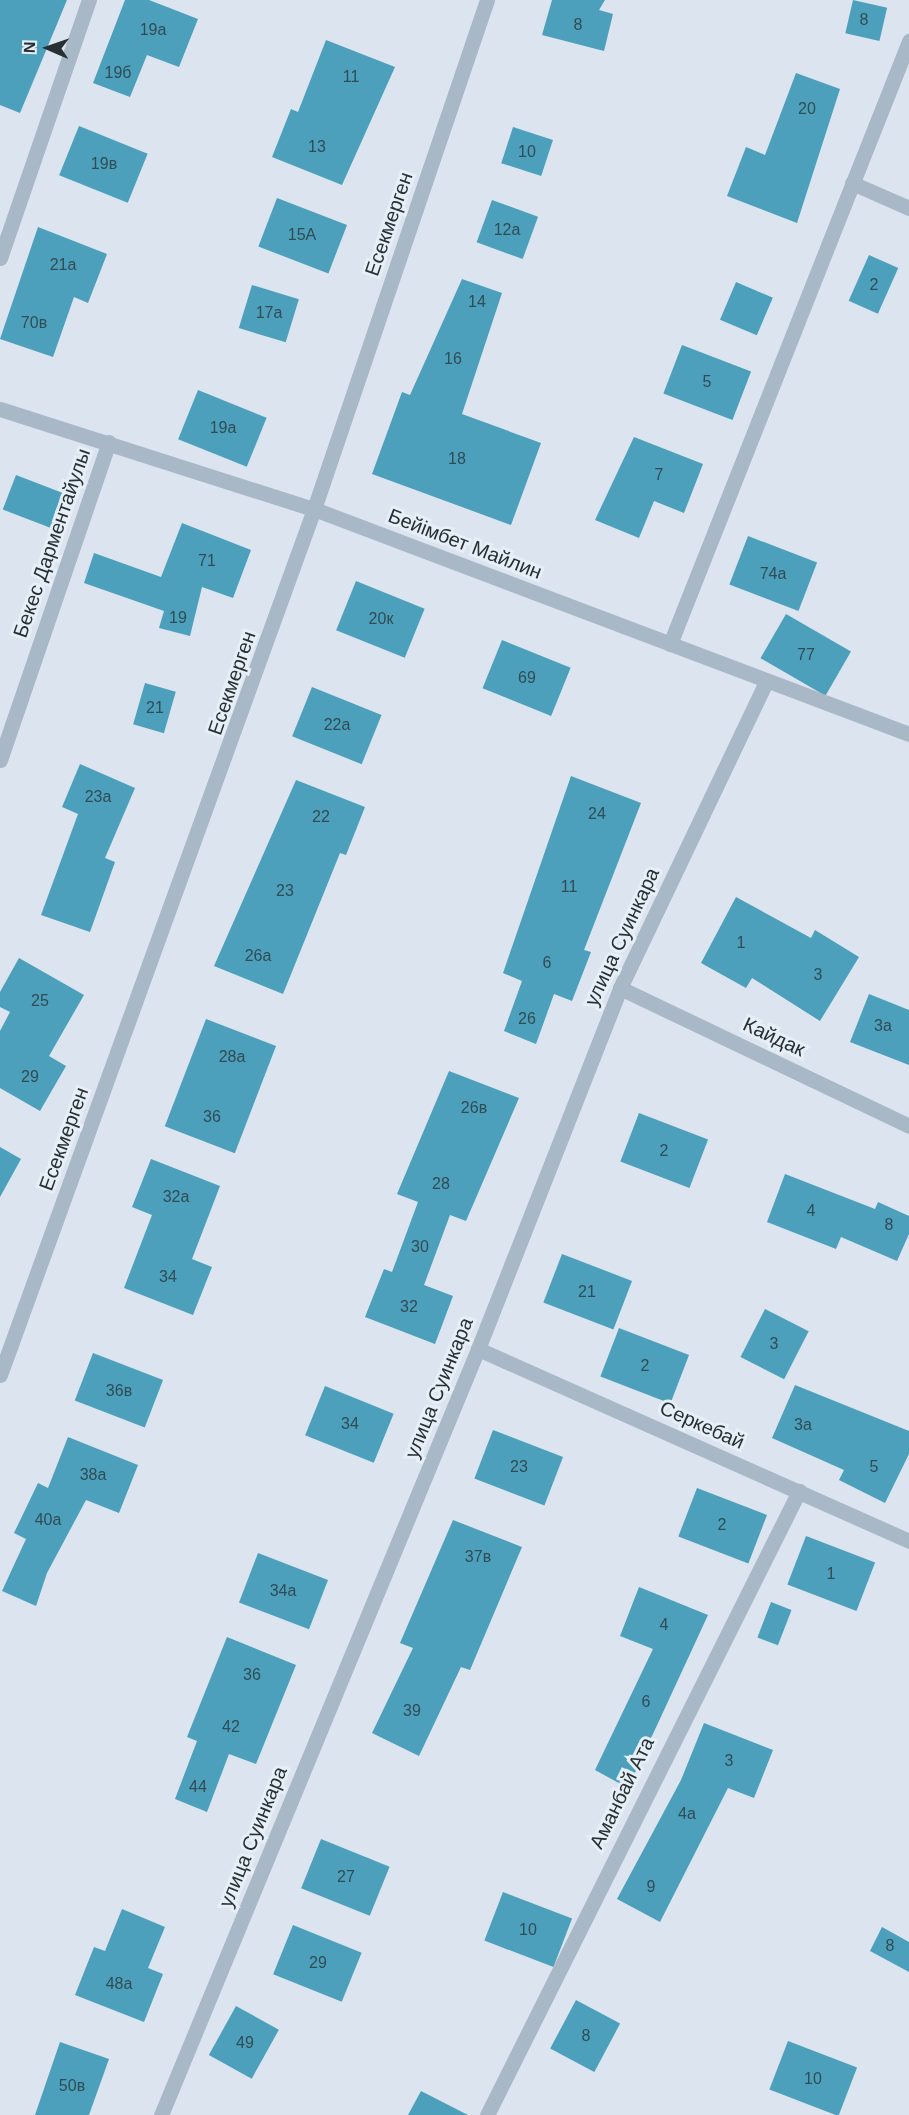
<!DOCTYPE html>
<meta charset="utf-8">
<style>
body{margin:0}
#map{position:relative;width:909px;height:2115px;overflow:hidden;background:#dbe4ef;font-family:Helvetica,sans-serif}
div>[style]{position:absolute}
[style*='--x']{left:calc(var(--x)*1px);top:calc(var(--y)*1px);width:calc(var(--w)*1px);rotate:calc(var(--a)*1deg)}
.building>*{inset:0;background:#4ca0bc;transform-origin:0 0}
.minor>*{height:15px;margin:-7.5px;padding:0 7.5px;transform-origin:7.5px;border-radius:7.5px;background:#a8b8c6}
.tertiary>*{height:15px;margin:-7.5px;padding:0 7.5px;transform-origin:7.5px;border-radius:7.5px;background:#a8b8c6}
span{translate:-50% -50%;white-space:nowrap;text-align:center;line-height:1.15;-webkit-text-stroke:6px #e6eef7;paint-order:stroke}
.number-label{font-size:16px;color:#304c55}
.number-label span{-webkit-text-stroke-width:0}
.street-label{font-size:20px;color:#273033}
.north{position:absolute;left:18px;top:18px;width:60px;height:60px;-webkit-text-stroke:4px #e6eef7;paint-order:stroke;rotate:272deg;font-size:16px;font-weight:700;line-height:24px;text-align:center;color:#273033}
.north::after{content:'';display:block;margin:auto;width:21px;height:27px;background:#273033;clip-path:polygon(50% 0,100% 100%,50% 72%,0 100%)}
</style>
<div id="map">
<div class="building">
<div style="clip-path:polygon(0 0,67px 0,20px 113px,0 105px)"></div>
<div style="clip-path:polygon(125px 0,149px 0,198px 19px,179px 67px,147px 55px,130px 97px,93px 83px)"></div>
<div style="clip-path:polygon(552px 0,605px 0,599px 10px,613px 14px,604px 51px,542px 35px)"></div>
<div style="left:853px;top:0;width:35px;height:34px;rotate:13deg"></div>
<div style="clip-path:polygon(326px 40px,395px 67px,342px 185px,272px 157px,291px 109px,298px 112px)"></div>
<div style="clip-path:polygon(796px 73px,840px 89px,797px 223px,727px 196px,746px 147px,765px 155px)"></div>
<div style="left:79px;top:126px;width:74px;height:53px;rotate:22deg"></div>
<div style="left:513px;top:127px;width:42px;height:38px;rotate:18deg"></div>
<div style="left:277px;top:198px;width:75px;height:52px;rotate:21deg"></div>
<div style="left:492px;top:200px;width:49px;height:45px;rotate:20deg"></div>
<div style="clip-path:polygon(38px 227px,107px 254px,88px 303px,74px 297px,53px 357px,0 339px)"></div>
<div style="left:869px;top:255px;width:32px;height:50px;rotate:24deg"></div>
<div style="clip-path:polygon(462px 279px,502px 293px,462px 414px,541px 443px,511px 525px,372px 474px,402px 392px,410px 395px)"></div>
<div style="left:736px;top:282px;width:40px;height:41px;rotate:23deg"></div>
<div style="left:252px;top:285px;width:49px;height:45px;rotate:17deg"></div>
<div style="left:682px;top:345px;width:74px;height:52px;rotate:21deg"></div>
<div style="left:198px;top:390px;width:74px;height:53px;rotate:22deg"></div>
<div style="clip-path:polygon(634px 437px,703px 464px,684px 513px,654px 501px,639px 538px,595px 520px)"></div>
<div style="left:16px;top:475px;width:55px;height:37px;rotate:21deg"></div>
<div style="clip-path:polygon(182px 523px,251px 550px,233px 598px,202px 587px,190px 636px,159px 628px,164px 611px,84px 583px,94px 553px,161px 577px)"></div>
<div style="left:748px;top:536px;width:74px;height:52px;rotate:21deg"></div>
<div style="left:356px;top:581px;width:74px;height:53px;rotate:22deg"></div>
<div style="left:786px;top:614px;width:75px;height:51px;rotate:30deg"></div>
<div style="left:502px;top:640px;width:74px;height:52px;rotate:22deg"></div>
<div style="left:145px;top:683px;width:32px;height:43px;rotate:16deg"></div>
<div style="left:312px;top:687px;width:75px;height:53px;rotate:22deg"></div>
<div style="clip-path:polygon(80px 764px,135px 788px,105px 858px,115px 862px,90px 932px,41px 915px,78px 814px,62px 807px)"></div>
<div style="clip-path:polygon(571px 776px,641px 803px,584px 950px,591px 952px,572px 1001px,554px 994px,536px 1044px,504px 1031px,522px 981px,503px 973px)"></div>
<div style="clip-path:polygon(296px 780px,365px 807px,346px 855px,340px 853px,283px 994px,214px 966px)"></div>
<div style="clip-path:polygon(736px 897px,811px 938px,815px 930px,859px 957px,820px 1021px,752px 978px,746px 988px,701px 963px)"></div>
<div style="clip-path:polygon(19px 958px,84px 995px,49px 1056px,66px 1066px,40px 1111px,0 1088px,0 1031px,10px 1012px,0 1007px,0 992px)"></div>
<div style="clip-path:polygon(869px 994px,909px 1010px,909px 1065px,850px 1042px)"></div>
<div style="left:206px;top:1019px;width:75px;height:115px;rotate:21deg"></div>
<div style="clip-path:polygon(449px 1071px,519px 1098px,466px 1221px,450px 1215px,424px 1285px,453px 1296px,435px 1344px,365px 1317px,384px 1269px,392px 1272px,418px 1202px,397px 1194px)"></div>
<div style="left:639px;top:1113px;width:74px;height:52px;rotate:21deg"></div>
<div style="clip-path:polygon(0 1147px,21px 1159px,0 1197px)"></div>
<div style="clip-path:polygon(151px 1159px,220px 1186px,192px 1259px,212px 1267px,193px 1315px,124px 1288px,152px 1215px,132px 1207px)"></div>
<div style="clip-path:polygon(785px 1174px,875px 1209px,878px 1202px,909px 1216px,909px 1234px,897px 1261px,841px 1237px,836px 1249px,767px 1222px)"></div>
<div style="left:562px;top:1254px;width:75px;height:52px;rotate:21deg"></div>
<div style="left:765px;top:1309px;width:49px;height:54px;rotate:27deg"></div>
<div style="left:619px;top:1328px;width:75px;height:52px;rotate:21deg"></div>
<div style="left:93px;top:1353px;width:75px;height:51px;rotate:21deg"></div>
<div style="clip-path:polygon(795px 1385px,909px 1431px,909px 1454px,885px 1503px,839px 1480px,844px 1470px,772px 1438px)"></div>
<div style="left:325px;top:1386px;width:74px;height:53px;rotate:22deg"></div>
<div style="left:493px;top:1430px;width:75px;height:52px;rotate:21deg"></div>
<div style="clip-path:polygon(68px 1437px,138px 1465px,119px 1513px,86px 1500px,47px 1573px,36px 1606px,2px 1591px,26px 1539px,14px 1533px,38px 1483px,48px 1488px)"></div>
<div style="left:697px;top:1488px;width:75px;height:52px;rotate:21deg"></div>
<div style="clip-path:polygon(453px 1520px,522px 1547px,470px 1670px,461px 1667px,419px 1756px,372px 1733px,413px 1648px,400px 1643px)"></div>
<div style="left:806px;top:1536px;width:74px;height:52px;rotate:21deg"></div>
<div style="left:258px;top:1553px;width:75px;height:53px;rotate:21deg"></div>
<div style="clip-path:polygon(639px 1587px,708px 1615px,628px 1788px,595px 1770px,653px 1649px,620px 1636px)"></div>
<div style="left:771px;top:1602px;width:22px;height:38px;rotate:21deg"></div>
<div style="clip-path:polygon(227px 1637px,296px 1665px,256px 1764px,229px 1754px,207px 1812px,175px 1799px,197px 1741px,187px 1737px)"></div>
<div style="clip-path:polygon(704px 1723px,773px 1750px,754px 1798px,728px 1788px,660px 1922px,617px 1899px,681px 1780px)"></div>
<div style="left:321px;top:1839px;width:74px;height:53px;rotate:22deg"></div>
<div style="left:503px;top:1892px;width:74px;height:52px;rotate:21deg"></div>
<div style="clip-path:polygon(122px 1909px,165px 1927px,148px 1968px,163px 1974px,144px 2022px,75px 1995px,94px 1947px,105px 1951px)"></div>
<div style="left:293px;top:1925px;width:74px;height:53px;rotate:22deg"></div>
<div style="clip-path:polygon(882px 1927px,909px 1942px,909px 1972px,870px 1951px)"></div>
<div style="left:576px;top:2000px;width:50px;height:55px;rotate:28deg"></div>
<div style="left:236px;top:2006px;width:49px;height:56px;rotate:29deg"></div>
<div style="left:788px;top:2041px;width:74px;height:52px;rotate:21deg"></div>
<div style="clip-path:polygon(60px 2042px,109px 2059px,89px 2115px,35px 2115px)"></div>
<div style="clip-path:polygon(421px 2091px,468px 2115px,408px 2115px)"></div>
</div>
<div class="minor">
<div style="--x:852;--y:183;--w:62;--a:23.7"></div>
<div style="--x:0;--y:258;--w:273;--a:-71"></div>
<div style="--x:314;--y:509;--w:538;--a:-71.23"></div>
<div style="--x:670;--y:644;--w:649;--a:-68.38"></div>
<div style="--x:0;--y:760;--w:336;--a:-71.1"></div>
<div style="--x:620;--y:988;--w:320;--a:25.5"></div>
<div style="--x:478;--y:1349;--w:472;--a:24"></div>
<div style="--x:161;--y:2115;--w:829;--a:-67.52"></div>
<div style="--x:478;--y:1349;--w:388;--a:-68.5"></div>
<div style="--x:620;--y:988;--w:339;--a:-64.5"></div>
<div style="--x:487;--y:2115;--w:698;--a:-63.43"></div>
</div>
<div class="tertiary">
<div style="--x:0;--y:409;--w:330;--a:17.7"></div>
<div style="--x:314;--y:509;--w:636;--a:20.71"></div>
<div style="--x:0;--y:1375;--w:921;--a:-70.07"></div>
</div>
<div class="number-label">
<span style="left:864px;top:20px">8</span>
<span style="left:578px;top:25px">8</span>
<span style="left:153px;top:30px">19а</span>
<span style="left:118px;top:73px">19б</span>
<span style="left:351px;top:77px">11</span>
<span style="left:807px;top:109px">20</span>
<span style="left:317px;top:147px">13</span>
<span style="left:527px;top:152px">10</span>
<span style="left:104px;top:164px">19в</span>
<span style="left:507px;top:230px">12а</span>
<span style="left:302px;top:235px">15А</span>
<span style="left:63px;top:265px">21а</span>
<span style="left:874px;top:285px">2</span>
<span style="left:477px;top:302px">14</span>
<span style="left:269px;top:313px">17а</span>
<span style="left:34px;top:323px">70в</span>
<span style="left:453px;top:359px">16</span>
<span style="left:707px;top:382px">5</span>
<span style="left:223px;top:428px">19а</span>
<span style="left:457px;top:459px">18</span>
<span style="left:659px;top:475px">7</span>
<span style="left:207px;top:561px">71</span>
<span style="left:773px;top:574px">74а</span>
<span style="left:178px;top:618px">19</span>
<span style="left:381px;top:619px">20к</span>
<span style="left:806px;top:655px">77</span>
<span style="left:527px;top:678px">69</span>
<span style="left:155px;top:708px">21</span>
<span style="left:337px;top:725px">22а</span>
<span style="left:98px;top:797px">23а</span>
<span style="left:597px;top:814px">24</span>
<span style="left:321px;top:817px">22</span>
<span style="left:569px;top:887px">11</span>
<span style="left:285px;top:891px">23</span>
<span style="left:741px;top:943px">1</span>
<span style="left:258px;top:956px">26а</span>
<span style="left:547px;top:963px">6</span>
<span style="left:818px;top:975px">3</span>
<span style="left:40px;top:1001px">25</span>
<span style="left:527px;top:1019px">26</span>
<span style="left:883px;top:1026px">3а</span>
<span style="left:232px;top:1057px">28а</span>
<span style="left:30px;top:1077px">29</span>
<span style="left:474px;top:1108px">26в</span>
<span style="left:212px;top:1117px">36</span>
<span style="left:664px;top:1151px">2</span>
<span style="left:441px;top:1184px">28</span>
<span style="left:176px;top:1197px">32а</span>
<span style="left:811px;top:1211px">4</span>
<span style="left:889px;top:1225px">8</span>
<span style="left:420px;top:1247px">30</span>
<span style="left:168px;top:1277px">34</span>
<span style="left:587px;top:1292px">21</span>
<span style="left:409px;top:1307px">32</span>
<span style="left:774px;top:1344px">3</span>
<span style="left:645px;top:1366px">2</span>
<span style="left:119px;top:1391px">36в</span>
<span style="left:350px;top:1424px">34</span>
<span style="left:803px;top:1425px">3а</span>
<span style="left:519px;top:1467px">23</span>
<span style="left:874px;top:1467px">5</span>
<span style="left:93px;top:1475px">38а</span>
<span style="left:48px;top:1520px">40а</span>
<span style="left:722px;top:1525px">2</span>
<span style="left:478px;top:1557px">37в</span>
<span style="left:831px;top:1574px">1</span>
<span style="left:283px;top:1591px">34а</span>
<span style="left:664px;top:1625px">4</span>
<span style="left:252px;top:1675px">36</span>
<span style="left:646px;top:1702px">6</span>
<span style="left:412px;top:1711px">39</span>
<span style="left:231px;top:1727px">42</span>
<span style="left:729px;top:1761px">3</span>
<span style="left:198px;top:1787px">44</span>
<span style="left:687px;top:1814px">4а</span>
<span style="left:346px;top:1877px">27</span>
<span style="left:651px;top:1887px">9</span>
<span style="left:528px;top:1930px">10</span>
<span style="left:890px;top:1946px">8</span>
<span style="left:318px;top:1963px">29</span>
<span style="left:119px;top:1984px">48а</span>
<span style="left:586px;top:2036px">8</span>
<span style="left:245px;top:2043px">49</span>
<span style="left:813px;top:2079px">10</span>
<span style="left:72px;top:2086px">50в</span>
</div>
<div class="street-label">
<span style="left:389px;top:224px;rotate:-71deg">Eсекмерген</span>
<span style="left:52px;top:543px;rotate:-71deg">Бекес Дарментайулы</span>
<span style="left:465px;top:544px;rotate:21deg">Бейімбет Майлин</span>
<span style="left:232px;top:683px;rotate:-71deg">Eсекмерген</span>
<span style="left:622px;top:937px;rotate:-65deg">улица Суинкара</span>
<span style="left:774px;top:1037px;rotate:25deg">Кайдак</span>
<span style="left:64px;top:1139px;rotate:-70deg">Eсекмерген</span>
<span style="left:439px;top:1388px;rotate:-68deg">улица Суинкара</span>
<span style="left:702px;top:1425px;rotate:24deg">Серкебай</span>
<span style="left:622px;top:1793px;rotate:-64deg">Аманбай Ата</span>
<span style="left:253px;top:1837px;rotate:-68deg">улица Суинкара</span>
</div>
<div class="north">N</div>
</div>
